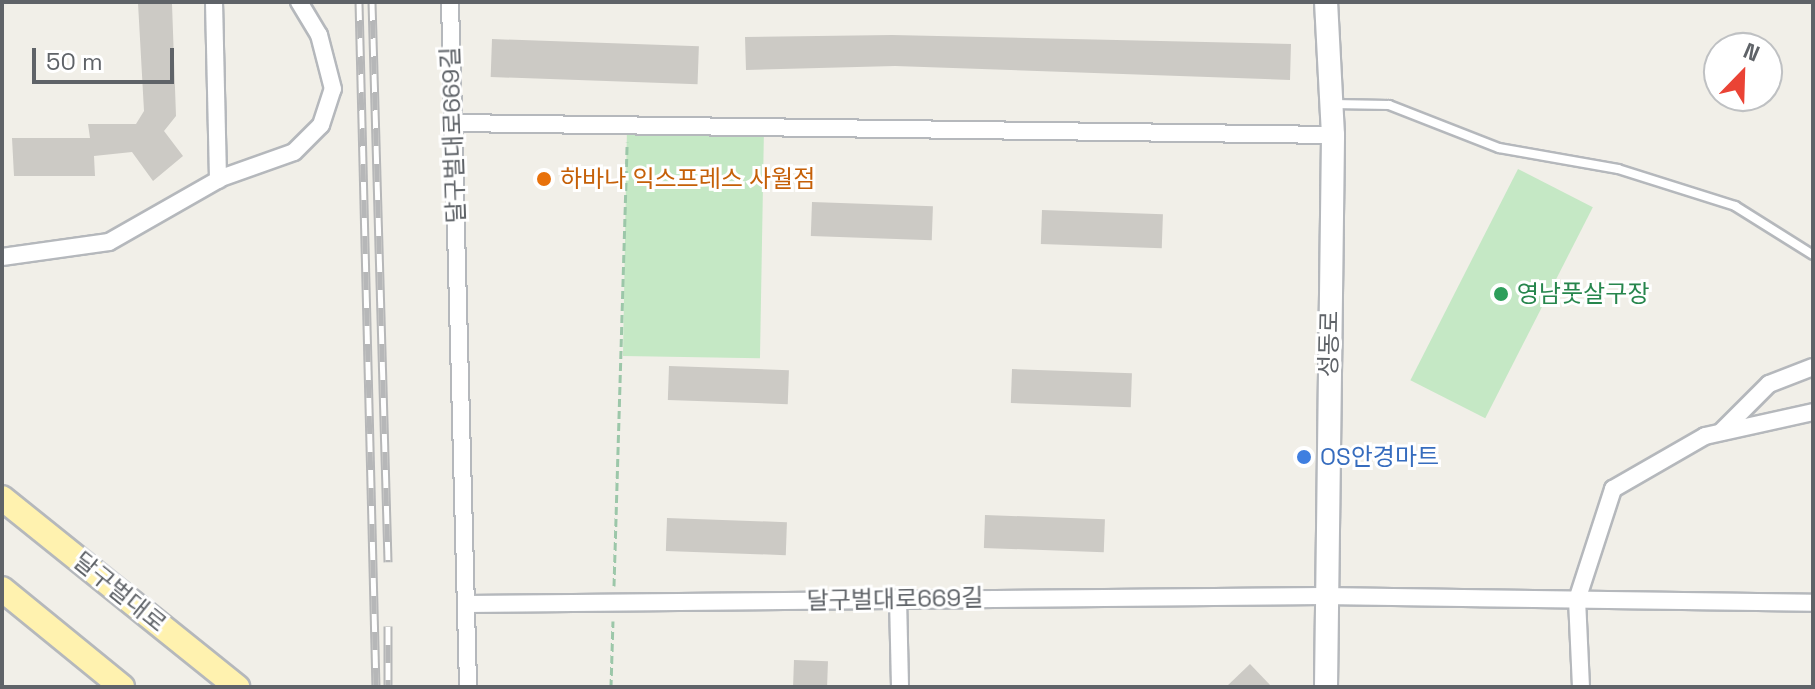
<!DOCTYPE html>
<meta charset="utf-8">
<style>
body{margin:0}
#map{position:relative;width:1815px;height:689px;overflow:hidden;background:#f1efe8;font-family:"Space Grotesk","Noto Sans KR",sans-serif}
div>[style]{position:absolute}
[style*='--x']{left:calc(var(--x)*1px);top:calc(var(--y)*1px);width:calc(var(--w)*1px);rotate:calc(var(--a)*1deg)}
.green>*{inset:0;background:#c5e8c5;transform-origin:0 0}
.building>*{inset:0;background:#cccac5;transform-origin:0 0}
.path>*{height:3px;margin-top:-1.5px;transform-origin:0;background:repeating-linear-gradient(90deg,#9cc7a9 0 8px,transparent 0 12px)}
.roads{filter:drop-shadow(2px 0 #b5b8bc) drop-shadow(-2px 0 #b5b8bc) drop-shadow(0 2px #b5b8bc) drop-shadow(0 -2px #b5b8bc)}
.lane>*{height:8px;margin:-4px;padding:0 4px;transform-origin:4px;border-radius:4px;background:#fff}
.street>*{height:16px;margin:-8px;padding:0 8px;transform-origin:8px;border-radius:8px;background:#fff}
.secondary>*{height:22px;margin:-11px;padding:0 11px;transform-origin:11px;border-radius:11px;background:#fff}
.primary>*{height:24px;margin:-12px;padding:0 12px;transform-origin:12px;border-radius:12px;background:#fff2af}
.rail>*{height:9px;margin-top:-4.5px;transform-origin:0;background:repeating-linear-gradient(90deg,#fff 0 18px,#b6b7b8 0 36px);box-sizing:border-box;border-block:2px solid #b6b7b8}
.dots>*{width:22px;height:22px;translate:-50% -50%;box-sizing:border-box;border:4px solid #fff;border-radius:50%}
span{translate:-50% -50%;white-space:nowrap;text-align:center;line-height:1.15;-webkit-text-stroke:6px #fff;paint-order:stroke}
.street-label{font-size:24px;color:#5f6368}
.food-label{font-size:24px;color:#c56008}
.left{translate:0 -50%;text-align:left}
.leisure-label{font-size:24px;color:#27864d}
.shop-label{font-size:24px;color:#366cbe}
.frame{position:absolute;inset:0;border:4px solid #5f6368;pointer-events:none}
.north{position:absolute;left:1703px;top:32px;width:80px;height:80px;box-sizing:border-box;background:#fff;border:2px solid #bfc1c3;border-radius:50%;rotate:23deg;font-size:22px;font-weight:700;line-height:32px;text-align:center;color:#5f6368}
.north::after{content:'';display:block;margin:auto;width:28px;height:36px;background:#ea4335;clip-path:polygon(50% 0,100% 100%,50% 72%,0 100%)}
.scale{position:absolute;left:32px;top:48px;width:142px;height:36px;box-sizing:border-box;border:4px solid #5f6368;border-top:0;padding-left:10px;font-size:24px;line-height:28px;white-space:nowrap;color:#5f6368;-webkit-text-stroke:6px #fff;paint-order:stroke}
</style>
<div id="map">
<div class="green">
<div style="left:627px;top:126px;width:137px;height:230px;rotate:1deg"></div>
<div style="left:1518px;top:169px;width:84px;height:237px;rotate:27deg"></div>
</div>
<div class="building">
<div style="clip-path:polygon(138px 3px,172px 4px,176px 116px,164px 131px,183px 156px,153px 181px,132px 152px,94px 156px,95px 176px,14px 176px,12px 138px,90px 138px,88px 124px,136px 124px,144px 111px)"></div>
<div style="clip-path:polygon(892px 35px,1291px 44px,1290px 80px,895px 66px,746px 70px,745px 37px)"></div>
<div style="left:492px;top:39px;width:207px;height:38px;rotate:2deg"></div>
<div style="left:812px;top:202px;width:121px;height:34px;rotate:2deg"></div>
<div style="left:1042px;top:210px;width:121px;height:34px;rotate:2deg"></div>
<div style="left:669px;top:366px;width:120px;height:34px;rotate:2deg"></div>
<div style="left:1012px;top:369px;width:120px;height:34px;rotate:2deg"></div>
<div style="left:985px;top:515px;width:120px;height:33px;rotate:2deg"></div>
<div style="left:667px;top:518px;width:120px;height:33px;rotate:2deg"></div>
<div style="left:794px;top:660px;width:34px;height:27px;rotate:2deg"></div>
<div style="clip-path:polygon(1250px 664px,1272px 687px,1226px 687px)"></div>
</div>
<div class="path">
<div style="--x:614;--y:586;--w:444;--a:-88.3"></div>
<div style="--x:611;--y:687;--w:66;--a:-88.3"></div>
</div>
<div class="roads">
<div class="lane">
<div style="--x:1333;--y:104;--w:56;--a:1"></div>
<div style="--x:1389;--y:105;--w:118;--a:21.4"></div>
<div style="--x:1499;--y:148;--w:121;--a:10"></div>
<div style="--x:1618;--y:169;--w:123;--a:17.5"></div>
<div style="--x:1735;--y:206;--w:92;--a:32.1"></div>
</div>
<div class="street">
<div style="--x:214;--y:2;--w:178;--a:88.7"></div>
<div style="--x:450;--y:2;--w:685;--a:88.49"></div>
<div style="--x:453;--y:123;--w:880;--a:0.78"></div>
<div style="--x:2;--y:257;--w:108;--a:-8"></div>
<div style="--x:109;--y:242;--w:129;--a:-29.7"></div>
<div style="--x:221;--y:178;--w:77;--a:-19.6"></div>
<div style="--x:294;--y:152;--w:38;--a:-45"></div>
<div style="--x:321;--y:125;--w:38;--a:-72"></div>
<div style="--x:333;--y:89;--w:56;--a:-104.5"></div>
<div style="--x:319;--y:35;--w:39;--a:-121"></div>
<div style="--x:1721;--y:432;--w:68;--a:-45"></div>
<div style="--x:1769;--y:384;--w:47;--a:-21.1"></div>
<div style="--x:898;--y:598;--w:89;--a:88.7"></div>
<div style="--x:467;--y:604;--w:856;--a:-0.54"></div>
<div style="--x:1323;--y:596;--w:490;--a:0.8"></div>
<div style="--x:1581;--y:687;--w:87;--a:-92.6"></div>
<div style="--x:1577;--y:600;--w:117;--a:-72"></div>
<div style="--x:1613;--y:489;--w:106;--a:-29.9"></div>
<div style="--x:1705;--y:436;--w:111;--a:-12.5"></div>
</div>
<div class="secondary">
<div style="--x:1326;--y:687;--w:552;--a:-89.27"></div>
<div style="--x:1333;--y:135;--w:133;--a:-93"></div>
</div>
<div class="primary">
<div style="--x:2;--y:498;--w:302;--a:38.8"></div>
<div style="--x:2;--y:589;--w:155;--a:39.2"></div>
</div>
</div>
<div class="rail">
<div style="--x:359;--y:2;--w:685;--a:88.58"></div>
<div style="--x:372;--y:2;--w:560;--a:88.36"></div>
<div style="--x:388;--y:626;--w:61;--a:90"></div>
</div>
<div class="dots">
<div style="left:544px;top:179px;background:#e8710a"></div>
<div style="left:1501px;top:294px;background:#2e9e5b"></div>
<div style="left:1304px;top:457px;background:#3f7fe0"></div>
</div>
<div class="street-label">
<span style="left:453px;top:135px;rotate:-92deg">달구벌대로669길</span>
<span style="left:1329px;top:344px;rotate:-89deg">성동로</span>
<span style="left:120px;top:592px;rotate:39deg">달구벌대로</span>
<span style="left:895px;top:599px;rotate:-1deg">달구벌대로669길</span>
</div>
<div class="food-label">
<span class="left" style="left:560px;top:179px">하바나 익스프레스 사월점</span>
</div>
<div class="leisure-label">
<span class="left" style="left:1517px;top:294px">영남풋살구장</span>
</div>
<div class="shop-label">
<span class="left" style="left:1320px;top:457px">OS안경마트</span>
</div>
<div class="frame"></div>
<div class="north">N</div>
<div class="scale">50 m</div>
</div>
